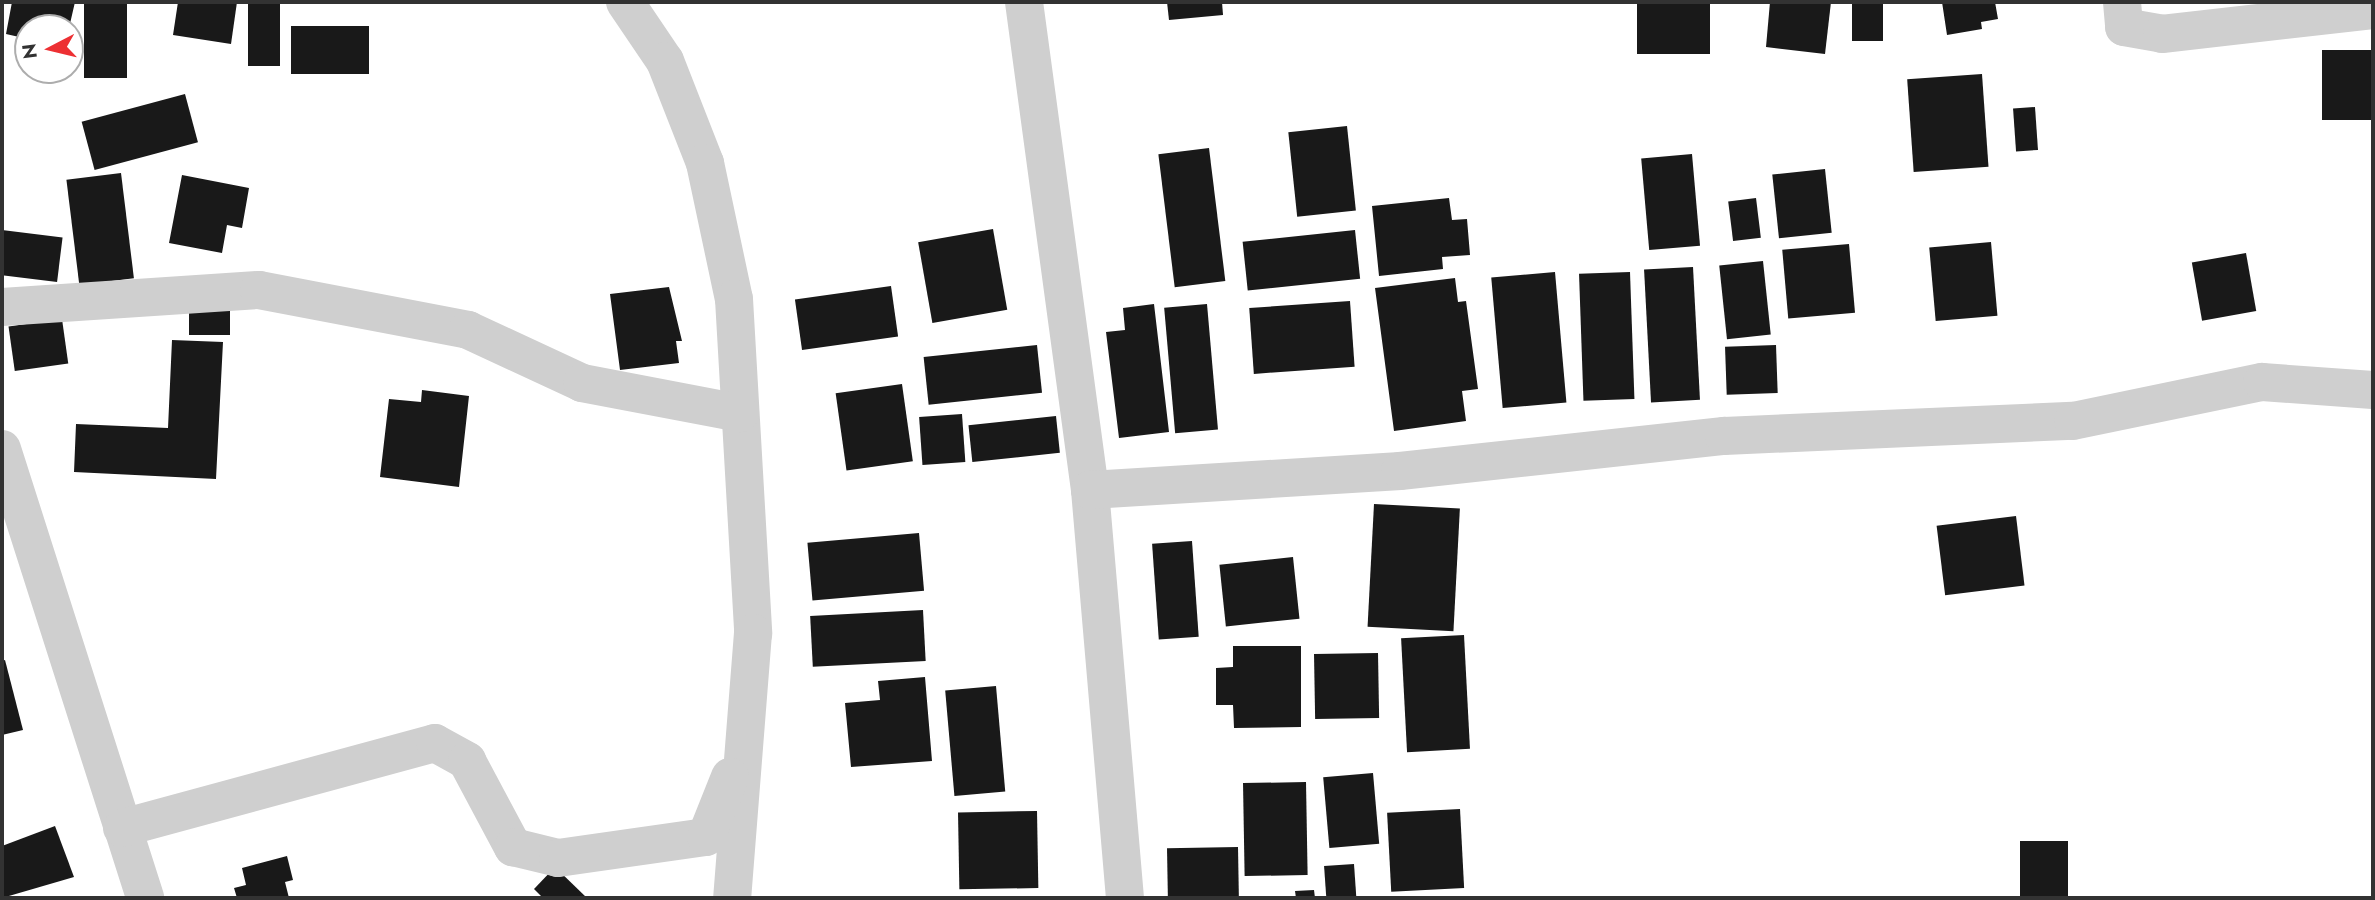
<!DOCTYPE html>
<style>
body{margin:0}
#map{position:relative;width:2375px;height:900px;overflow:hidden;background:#fff;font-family:Jost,sans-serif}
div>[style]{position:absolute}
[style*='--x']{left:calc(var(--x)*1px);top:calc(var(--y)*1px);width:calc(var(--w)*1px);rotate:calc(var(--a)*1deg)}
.building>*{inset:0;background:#191919;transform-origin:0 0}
.minor>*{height:38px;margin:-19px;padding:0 19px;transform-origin:19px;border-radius:19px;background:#cfcfcf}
span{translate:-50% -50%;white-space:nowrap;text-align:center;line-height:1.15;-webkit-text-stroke:7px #fff;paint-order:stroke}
.frame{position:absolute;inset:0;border:4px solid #323232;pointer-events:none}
.north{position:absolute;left:14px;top:14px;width:70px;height:70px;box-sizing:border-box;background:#fff;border:2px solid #adadad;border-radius:50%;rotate:263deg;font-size:19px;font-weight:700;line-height:28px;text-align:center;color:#323232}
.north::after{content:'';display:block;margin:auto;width:24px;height:32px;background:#ed3033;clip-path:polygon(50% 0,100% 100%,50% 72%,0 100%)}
</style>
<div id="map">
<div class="building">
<div style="clip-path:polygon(12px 2px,75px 2px,69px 28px,28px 28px,28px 39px,6px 34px)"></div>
<div style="left:84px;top:2px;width:43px;height:76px"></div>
<div style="clip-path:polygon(178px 2px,237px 2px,231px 44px,173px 35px)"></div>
<div style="left:248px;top:2px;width:32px;height:64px"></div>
<div style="left:1086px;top:2px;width:19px;height:2px"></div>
<div style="clip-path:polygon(1167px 2px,1222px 2px,1223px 15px,1169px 20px)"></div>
<div style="left:1637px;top:2px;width:73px;height:52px"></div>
<div style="clip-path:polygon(1770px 2px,1831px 2px,1825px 54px,1766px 47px)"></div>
<div style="left:1852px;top:2px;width:31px;height:39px"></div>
<div style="clip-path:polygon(1942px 2px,1995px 2px,1998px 19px,1981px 22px,1982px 29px,1947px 35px)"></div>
<div style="left:291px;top:26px;width:78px;height:48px"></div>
<div style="left:2373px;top:50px;width:70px;height:51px;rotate:90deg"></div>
<div style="left:1982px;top:74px;width:93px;height:75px;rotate:86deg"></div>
<div style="left:185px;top:94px;width:50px;height:107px;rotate:75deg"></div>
<div style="left:2035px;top:107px;width:43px;height:22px;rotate:86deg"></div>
<div style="left:1347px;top:126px;width:85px;height:59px;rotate:84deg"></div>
<div style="left:1209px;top:148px;width:134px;height:51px;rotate:83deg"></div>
<div style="left:1692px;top:154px;width:92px;height:51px;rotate:85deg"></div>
<div style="left:1825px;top:169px;width:64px;height:53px;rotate:84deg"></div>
<div style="left:121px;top:173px;width:106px;height:55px;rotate:83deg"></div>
<div style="clip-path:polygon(182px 175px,249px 188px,242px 228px,227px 225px,222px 253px,169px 243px)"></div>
<div style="clip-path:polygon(1449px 198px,1452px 220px,1467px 219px,1470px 255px,1442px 257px,1443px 269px,1379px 276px,1372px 206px)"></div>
<div style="left:1756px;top:198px;width:40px;height:28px;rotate:83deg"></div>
<div style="left:993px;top:229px;width:82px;height:76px;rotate:80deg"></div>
<div style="left:2px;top:230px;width:61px;height:45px;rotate:7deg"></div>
<div style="left:1355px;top:230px;width:49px;height:113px;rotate:84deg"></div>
<div style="left:1991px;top:242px;width:74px;height:62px;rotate:85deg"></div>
<div style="left:1849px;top:244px;width:69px;height:67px;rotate:85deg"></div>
<div style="left:2246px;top:253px;width:59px;height:55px;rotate:80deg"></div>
<div style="left:1763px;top:261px;width:74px;height:44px;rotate:84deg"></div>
<div style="left:1693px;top:267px;width:133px;height:49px;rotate:87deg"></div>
<div style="left:1555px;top:272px;width:131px;height:64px;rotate:85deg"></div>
<div style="left:1630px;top:272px;width:127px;height:51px;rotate:88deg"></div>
<div style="clip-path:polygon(1455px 278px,1458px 302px,1466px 301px,1478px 389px,1462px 391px,1466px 421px,1394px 431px,1375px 288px)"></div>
<div style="left:891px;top:286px;width:51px;height:97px;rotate:82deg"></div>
<div style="clip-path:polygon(669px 287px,682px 341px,676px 341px,679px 363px,620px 370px,610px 294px)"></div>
<div style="left:189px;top:299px;width:41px;height:36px"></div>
<div style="left:1350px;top:301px;width:66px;height:101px;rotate:86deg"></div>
<div style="clip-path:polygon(1154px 304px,1169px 432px,1119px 438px,1106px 332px,1125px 330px,1123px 308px)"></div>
<div style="left:1207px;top:304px;width:126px;height:43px;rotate:85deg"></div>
<div style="left:62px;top:319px;width:45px;height:54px;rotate:82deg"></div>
<div style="clip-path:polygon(172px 340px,223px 342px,216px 479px,74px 472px,76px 424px,168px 428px)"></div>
<div style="left:1037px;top:345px;width:48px;height:114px;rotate:84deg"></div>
<div style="left:1776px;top:345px;width:48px;height:51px;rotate:88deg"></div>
<div style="left:902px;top:384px;width:78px;height:67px;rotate:82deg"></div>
<div style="clip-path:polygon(422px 390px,469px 396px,459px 487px,380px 477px,389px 399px,421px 402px)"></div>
<div style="left:962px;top:414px;width:48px;height:43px;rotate:86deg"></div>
<div style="left:1056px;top:416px;width:37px;height:88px;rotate:84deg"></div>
<div style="left:1374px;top:504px;width:86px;height:123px;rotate:3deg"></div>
<div style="left:2016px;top:516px;width:70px;height:80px;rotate:83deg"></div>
<div style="left:919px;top:533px;width:58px;height:112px;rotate:85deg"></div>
<div style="left:1192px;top:541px;width:96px;height:40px;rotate:86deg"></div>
<div style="left:1293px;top:557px;width:62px;height:74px;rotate:84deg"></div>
<div style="left:923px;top:610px;width:51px;height:113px;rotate:87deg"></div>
<div style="left:1464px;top:635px;width:114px;height:63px;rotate:87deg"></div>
<div style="clip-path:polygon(1233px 646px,1301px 646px,1301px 727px,1234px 728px,1233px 705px,1216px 705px,1216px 668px,1233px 667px)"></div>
<div style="left:1378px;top:653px;width:65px;height:64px;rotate:89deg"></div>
<div style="clip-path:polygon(5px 660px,23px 730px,2px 735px,2px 661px)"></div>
<div style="clip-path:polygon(925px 677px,932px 761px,851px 767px,845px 703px,880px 700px,878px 681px)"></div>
<div style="left:996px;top:686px;width:106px;height:51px;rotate:85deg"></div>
<div style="left:1373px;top:773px;width:71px;height:50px;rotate:85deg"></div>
<div style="left:1306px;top:782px;width:93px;height:63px;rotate:89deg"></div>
<div style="left:1460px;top:809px;width:79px;height:73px;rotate:87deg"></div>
<div style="left:1037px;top:811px;width:77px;height:79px;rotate:89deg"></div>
<div style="clip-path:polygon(55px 826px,74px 877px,2px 898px,2px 846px)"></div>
<div style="left:2020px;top:841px;width:48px;height:57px"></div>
<div style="left:1238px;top:847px;width:51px;height:71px;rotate:89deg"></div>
<div style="clip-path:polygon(287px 856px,293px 880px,285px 882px,289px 898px,237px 898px,234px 888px,246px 885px,242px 868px)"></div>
<div style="left:1354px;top:864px;width:32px;height:30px;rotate:86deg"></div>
<div style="clip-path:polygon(555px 867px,587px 898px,543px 898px,534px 889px)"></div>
<div style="clip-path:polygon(1314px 890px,1315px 898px,1296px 898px,1295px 891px)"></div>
</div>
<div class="minor">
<div style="--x:625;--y:2;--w:71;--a:55.9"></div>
<div style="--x:665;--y:61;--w:110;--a:68.6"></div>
<div style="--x:705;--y:163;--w:139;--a:78"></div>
<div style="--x:734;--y:299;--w:335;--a:86.7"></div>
<div style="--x:753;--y:633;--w:266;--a:94.5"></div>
<div style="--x:1024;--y:2;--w:492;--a:82.3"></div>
<div style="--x:1090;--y:490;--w:409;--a:85.1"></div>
<div style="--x:2122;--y:2;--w:25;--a:85"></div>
<div style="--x:2124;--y:27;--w:39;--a:10"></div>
<div style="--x:2162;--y:34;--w:212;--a:-6.5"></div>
<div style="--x:2;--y:307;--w:258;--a:-3.8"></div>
<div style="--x:259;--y:290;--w:213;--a:10.8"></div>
<div style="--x:468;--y:330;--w:126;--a:24.9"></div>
<div style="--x:582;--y:383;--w:161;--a:10.8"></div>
<div style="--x:2;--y:449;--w:471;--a:72.3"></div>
<div style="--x:1090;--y:490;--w:311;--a:-3.5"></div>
<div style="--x:1400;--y:471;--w:326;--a:-6.2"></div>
<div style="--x:1724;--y:436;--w:349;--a:-2.5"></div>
<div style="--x:2073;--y:421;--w:193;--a:-11.7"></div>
<div style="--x:2262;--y:382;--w:111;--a:4.1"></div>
<div style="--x:122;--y:828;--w:324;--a:-15.2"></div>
<div style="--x:435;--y:743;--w:37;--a:29"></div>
<div style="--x:467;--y:761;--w:98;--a:61.9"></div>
<div style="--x:513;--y:847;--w:46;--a:13.7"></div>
<div style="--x:558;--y:858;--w:149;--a:-8.1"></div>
<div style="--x:706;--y:837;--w:65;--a:-68.2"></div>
</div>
<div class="frame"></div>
<div class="north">N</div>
</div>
